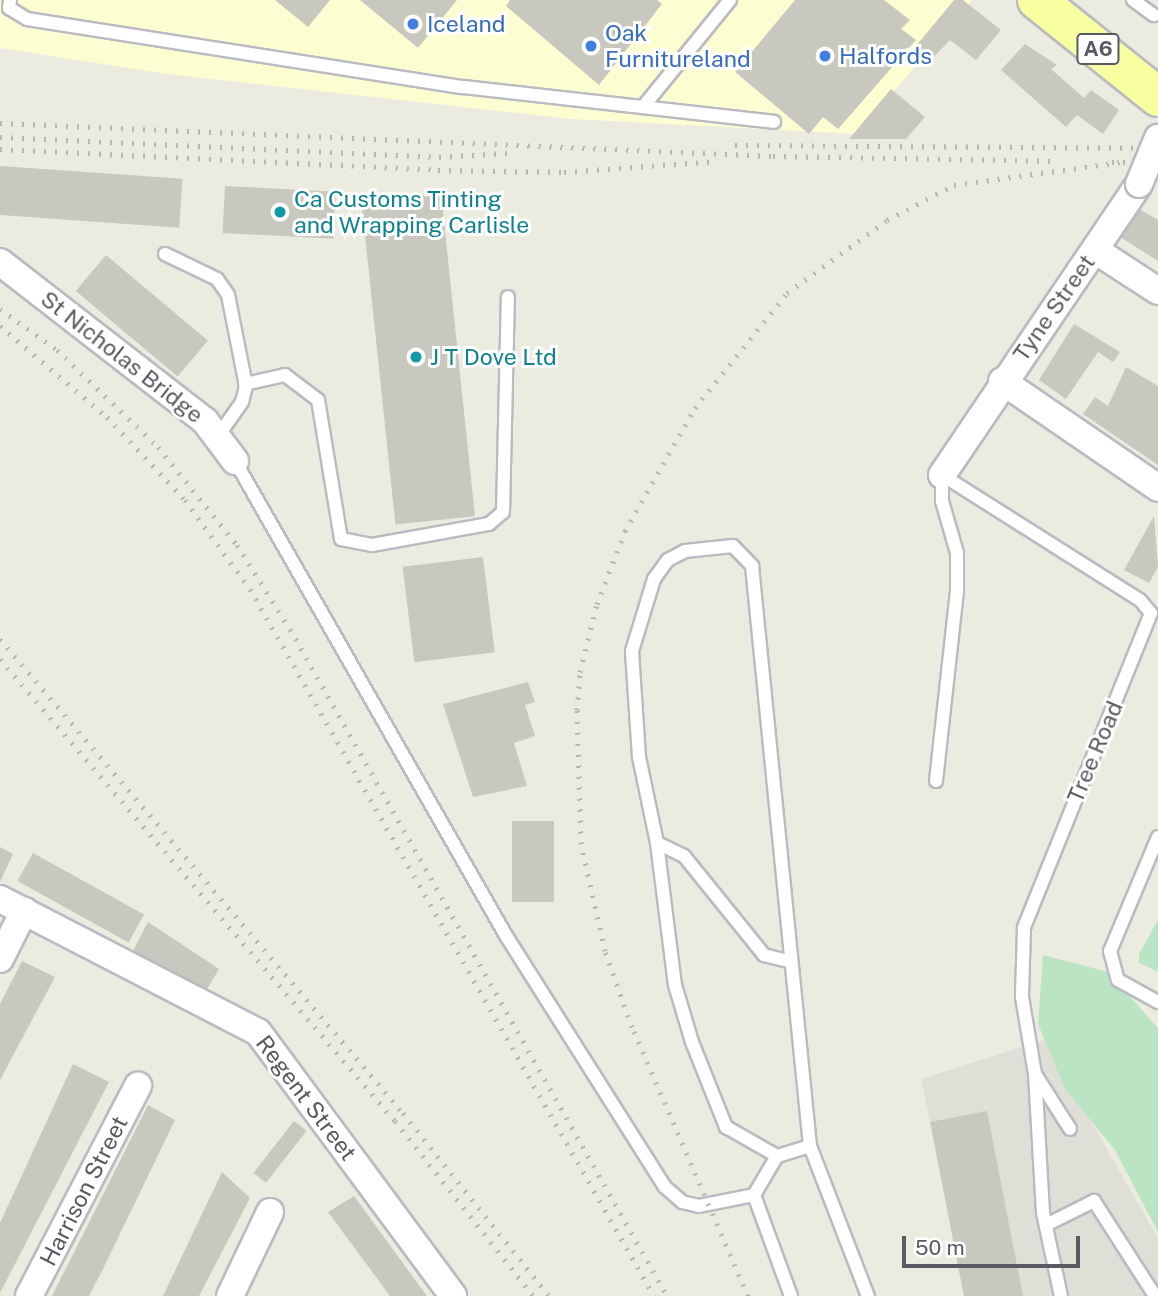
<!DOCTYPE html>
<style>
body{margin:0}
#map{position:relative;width:1158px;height:1296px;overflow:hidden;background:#ebecdf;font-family:"Public Sans",sans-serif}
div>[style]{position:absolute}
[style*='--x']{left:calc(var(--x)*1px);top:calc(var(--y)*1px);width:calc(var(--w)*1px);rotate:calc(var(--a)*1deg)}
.commercial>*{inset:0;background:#fdfdd2}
.industrial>*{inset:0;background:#dfded7}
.green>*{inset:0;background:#bbe4c4}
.building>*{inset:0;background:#c8c8bf;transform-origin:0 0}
.roads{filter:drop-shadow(2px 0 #babbc2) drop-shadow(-2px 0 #babbc2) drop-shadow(0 2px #babbc2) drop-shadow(0 -2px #babbc2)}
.service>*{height:12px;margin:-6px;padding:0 6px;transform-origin:6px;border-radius:6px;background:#fff}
.minor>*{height:26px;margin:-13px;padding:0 13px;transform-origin:13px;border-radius:13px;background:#fff}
.primary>*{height:38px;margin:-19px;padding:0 19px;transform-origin:19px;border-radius:19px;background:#f8ffa1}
.rail>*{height:5px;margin-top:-2.5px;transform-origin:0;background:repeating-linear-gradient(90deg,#b5b6b6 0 2px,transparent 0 11px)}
.bridges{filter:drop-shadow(2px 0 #babbc2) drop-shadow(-2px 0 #babbc2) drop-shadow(0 2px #babbc2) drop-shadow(0 -2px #babbc2)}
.minor-bridge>*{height:26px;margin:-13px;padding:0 13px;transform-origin:13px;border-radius:13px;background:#fff}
.dots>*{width:19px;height:19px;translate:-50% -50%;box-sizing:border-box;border:4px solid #fff;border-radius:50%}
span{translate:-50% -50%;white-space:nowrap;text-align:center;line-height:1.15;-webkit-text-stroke:6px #fff;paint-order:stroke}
.shield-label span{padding:2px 5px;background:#fff;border:2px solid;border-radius:5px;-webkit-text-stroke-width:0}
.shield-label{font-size:21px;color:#585a61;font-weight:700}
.shop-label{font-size:23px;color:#366cbe}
.left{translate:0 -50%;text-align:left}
.culture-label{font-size:23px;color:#0d838f}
.street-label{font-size:23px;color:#585a61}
.scale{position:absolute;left:902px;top:1236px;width:178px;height:32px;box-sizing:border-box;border:4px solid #585a61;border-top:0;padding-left:9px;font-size:21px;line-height:24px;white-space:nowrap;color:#585a61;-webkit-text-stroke:5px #fff;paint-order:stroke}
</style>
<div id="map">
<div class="commercial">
<div style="clip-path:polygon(0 0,972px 0,857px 134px,571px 119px,167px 74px,0 48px)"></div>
</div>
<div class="industrial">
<div style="clip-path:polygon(1044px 1040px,1158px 1238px,1158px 1296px,967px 1296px,921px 1079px)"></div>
</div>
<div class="green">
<div style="clip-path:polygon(1158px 920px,1158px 972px,1139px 963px,1139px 954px)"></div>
<div style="clip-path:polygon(1043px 955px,1108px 972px,1158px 1028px,1158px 1232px,1115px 1150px,1065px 1089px,1038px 1024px)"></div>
</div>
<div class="building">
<div style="clip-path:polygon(275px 0,330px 0,308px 27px)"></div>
<div style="clip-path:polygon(360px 0,457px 0,418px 48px)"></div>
<div style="clip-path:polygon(510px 0,657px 0,662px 4px,599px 85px,506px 6px)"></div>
<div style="clip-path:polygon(795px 0,884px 0,910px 20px,901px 29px,916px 40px,838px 129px,823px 117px,809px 134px,735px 72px)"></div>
<div style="clip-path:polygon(954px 0,963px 0,1001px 30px,976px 60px,950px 40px,927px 64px,911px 52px)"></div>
<div style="clip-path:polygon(1025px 44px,1057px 65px,1051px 69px,1084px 98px,1091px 90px,1119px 110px,1103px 134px,1077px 115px,1066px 127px,1001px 70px)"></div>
<div style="clip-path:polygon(891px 89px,925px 117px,906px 139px,849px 139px)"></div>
<div style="left:0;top:166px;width:183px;height:49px;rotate:4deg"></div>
<div style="left:225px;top:186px;width:111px;height:47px;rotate:3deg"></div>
<div style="left:441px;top:193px;width:325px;height:80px;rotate:84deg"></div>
<div style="clip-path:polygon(1136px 207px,1158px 220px,1158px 261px,1117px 235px)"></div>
<div style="left:106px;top:255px;width:133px;height:47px;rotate:40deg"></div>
<div style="clip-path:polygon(1074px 324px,1120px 352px,1113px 362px,1098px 352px,1066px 399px,1039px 380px)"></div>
<div style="clip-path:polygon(1126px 367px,1158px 386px,1158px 465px,1083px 414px,1095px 397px,1108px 406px)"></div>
<div style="clip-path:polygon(1154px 516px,1158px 567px,1149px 583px,1124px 570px)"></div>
<div style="left:483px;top:557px;width:96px;height:81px;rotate:83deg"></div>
<div style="clip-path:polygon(528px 682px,535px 702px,525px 705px,535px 736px,514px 743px,527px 786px,473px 797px,443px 704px)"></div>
<div style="left:512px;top:821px;width:42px;height:81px"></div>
<div style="clip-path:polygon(0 847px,13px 854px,0 882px)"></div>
<div style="left:33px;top:853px;width:127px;height:32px;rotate:29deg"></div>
<div style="clip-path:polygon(148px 922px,219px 969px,206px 991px,133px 951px)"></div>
<div style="clip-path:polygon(22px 961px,55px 977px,0 1080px,0 1004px)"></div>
<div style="clip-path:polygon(73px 1064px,109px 1082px,0 1293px,0 1223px)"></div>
<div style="clip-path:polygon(148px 1105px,175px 1120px,103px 1269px,89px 1296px,52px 1296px)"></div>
<div style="left:987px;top:1111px;width:188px;height:58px;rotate:79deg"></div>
<div style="left:294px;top:1121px;width:16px;height:66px;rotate:38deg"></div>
<div style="clip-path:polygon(222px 1172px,250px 1198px,199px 1296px,163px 1296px)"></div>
<div style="clip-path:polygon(354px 1196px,427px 1296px,390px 1296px,328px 1212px)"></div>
</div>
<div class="roads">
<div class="service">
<div style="--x:10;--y:0;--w:8;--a:97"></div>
<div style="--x:9;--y:8;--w:21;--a:31"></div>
<div style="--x:27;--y:19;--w:441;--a:8.9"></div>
<div style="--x:463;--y:87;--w:313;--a:6.4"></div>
<div style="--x:1133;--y:0;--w:26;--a:36"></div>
<div style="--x:643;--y:107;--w:138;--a:-50.9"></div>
<div style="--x:165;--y:254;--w:58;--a:25.7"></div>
<div style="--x:217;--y:279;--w:19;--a:55"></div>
<div style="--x:228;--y:295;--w:93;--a:78.8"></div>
<div style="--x:246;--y:386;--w:16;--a:104"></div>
<div style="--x:242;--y:402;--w:42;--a:125.2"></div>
<div style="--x:245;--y:384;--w:41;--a:-12.7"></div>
<div style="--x:285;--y:375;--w:41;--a:37.1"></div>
<div style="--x:318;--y:400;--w:141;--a:80.6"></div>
<div style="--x:341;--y:539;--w:32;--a:11"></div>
<div style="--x:372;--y:545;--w:119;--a:-10.2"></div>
<div style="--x:489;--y:524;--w:18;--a:-41"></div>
<div style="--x:503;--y:512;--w:215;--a:-88.7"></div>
<div style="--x:235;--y:461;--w:545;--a:60.28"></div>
<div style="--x:505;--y:934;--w:299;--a:57.7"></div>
<div style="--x:665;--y:1187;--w:23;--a:41"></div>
<div style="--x:682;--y:1202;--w:17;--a:13"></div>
<div style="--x:699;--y:1206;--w:56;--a:-11.3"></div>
<div style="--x:942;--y:475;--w:234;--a:32.3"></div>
<div style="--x:1140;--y:600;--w:17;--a:50"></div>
<div style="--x:1151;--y:613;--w:340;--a:112"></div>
<div style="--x:1024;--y:928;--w:69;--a:91.7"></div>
<div style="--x:1022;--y:997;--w:78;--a:80.4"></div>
<div style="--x:1035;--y:1074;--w:65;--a:57.5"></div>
<div style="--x:936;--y:781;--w:190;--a:-83.7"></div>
<div style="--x:957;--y:592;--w:39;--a:-90"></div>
<div style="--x:957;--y:553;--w:54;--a:-106.1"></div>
<div style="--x:942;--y:501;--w:26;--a:-90"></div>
<div style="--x:1158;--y:837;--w:124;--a:112.8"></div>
<div style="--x:1110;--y:951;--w:30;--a:75"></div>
<div style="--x:1118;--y:980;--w:46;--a:28.8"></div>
<div style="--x:657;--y:843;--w:143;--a:82.8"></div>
<div style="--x:675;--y:985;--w:59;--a:73.4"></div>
<div style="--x:692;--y:1042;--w:92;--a:68.2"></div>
<div style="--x:726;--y:1127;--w:59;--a:29.6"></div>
<div style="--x:788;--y:961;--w:25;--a:-166"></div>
<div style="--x:764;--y:955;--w:127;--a:-128.9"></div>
<div style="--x:684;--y:856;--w:30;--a:-154"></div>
<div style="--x:657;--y:843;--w:88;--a:-101.8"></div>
<div style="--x:639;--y:757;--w:106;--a:-93.8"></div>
<div style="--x:632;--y:651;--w:75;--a:-73"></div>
<div style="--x:654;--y:579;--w:24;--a:-54"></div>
<div style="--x:668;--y:560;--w:19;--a:-28"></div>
<div style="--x:685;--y:551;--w:48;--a:-5.9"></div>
<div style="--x:733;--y:546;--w:28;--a:46"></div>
<div style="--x:752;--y:566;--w:583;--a:84.29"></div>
<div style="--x:810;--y:1146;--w:34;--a:163"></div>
<div style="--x:777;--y:1156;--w:45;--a:120.5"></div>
<div style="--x:754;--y:1195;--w:108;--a:69.9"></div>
<div style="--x:1035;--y:1074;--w:139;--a:86.7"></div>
<div style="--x:1043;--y:1213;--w:85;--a:77.8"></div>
<div style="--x:810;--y:1146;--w:161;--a:68.9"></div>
<div style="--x:1046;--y:1225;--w:54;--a:-26.6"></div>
<div style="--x:1094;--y:1201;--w:113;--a:57.3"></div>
</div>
<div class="minor">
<div style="--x:1095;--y:250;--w:75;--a:33.1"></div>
<div style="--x:0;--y:262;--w:259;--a:37.8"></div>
<div style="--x:205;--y:421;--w:50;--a:53.1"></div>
<div style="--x:1002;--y:381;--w:189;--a:34.4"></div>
<div style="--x:942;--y:475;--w:351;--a:-55.9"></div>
<div style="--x:0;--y:899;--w:290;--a:27.3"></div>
<div style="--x:258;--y:1032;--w:328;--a:53.5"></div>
<div style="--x:0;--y:959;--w:54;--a:-63.4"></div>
<div style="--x:29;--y:1296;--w:237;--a:-62.6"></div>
<div style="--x:230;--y:1296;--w:93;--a:-64.5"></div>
</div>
<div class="primary">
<div style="--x:1037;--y:0;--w:155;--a:38.7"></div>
</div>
</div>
<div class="rail">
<div style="--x:0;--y:123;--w:774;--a:2.44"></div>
<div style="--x:773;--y:156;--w:283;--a:1"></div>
<div style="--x:0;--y:137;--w:439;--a:2.6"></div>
<div style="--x:439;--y:157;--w:68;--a:-3.4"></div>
<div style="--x:735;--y:145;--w:423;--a:0.4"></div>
<div style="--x:0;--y:149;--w:439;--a:2.7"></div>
<div style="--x:438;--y:170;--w:126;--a:0.9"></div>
<div style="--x:564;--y:172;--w:154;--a:-4.1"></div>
<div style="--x:1112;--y:162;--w:46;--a:-1.2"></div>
<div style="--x:0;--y:309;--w:70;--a:35.7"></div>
<div style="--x:57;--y:350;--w:140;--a:43.8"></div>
<div style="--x:158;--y:447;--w:126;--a:51.1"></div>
<div style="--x:237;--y:545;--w:99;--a:57.8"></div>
<div style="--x:290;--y:629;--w:766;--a:60.52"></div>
<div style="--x:0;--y:326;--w:140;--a:40.4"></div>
<div style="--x:107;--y:417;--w:114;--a:46.8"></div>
<div style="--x:185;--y:500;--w:110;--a:53.9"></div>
<div style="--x:250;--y:589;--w:814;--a:60.26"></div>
<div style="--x:0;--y:639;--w:622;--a:49.63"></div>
<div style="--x:403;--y:1113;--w:234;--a:51.4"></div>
<div style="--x:0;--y:659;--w:608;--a:49.47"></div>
<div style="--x:395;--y:1121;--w:223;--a:51.7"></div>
<div style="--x:748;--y:1296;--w:293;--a:-113.3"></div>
<div style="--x:632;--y:1027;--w:81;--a:-109.6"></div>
<div style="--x:605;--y:951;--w:110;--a:-102.6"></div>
<div style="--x:581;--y:844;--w:134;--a:-91.7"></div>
<div style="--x:577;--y:710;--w:38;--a:-85"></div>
<div style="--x:580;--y:672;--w:70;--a:-76"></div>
<div style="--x:597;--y:604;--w:78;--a:-69"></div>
<div style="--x:625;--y:531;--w:142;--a:-60.4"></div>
<div style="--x:695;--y:408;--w:147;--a:-51.3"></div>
<div style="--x:787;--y:293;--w:124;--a:-36.1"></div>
<div style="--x:887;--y:220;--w:76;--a:-27.6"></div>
<div style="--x:954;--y:185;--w:169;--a:-7.8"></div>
</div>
<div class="bridges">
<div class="minor-bridge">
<div style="--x:1139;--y:184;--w:50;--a:-67.6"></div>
</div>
</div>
<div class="dots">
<div style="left:413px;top:24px;background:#3f7fe0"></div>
<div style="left:591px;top:46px;background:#3f7fe0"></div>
<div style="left:825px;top:56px;background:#3f7fe0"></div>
<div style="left:280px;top:212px;background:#0f9aa8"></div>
<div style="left:416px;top:357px;background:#0f9aa8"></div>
</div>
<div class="shield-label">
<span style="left:1098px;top:49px">A6</span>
</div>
<div class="shop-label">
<span class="left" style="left:427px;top:24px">Iceland</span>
<span class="left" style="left:605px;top:46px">Oak<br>Furnitureland</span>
<span class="left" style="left:839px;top:56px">Halfords</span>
</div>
<div class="culture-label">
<span class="left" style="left:294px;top:212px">Ca Customs Tinting<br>and Wrapping Carlisle</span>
<span class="left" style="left:430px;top:357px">J T Dove Ltd</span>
</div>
<div class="street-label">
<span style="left:1054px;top:308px;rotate:-55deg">Tyne Street</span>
<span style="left:122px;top:357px;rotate:38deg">St Nicholas Bridge</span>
<span style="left:1095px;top:752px;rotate:-67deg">Tree Road</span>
<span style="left:306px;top:1098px;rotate:53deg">Regent Street</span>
<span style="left:84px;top:1191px;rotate:-63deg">Harrison Street</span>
</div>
<div class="scale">50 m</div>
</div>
